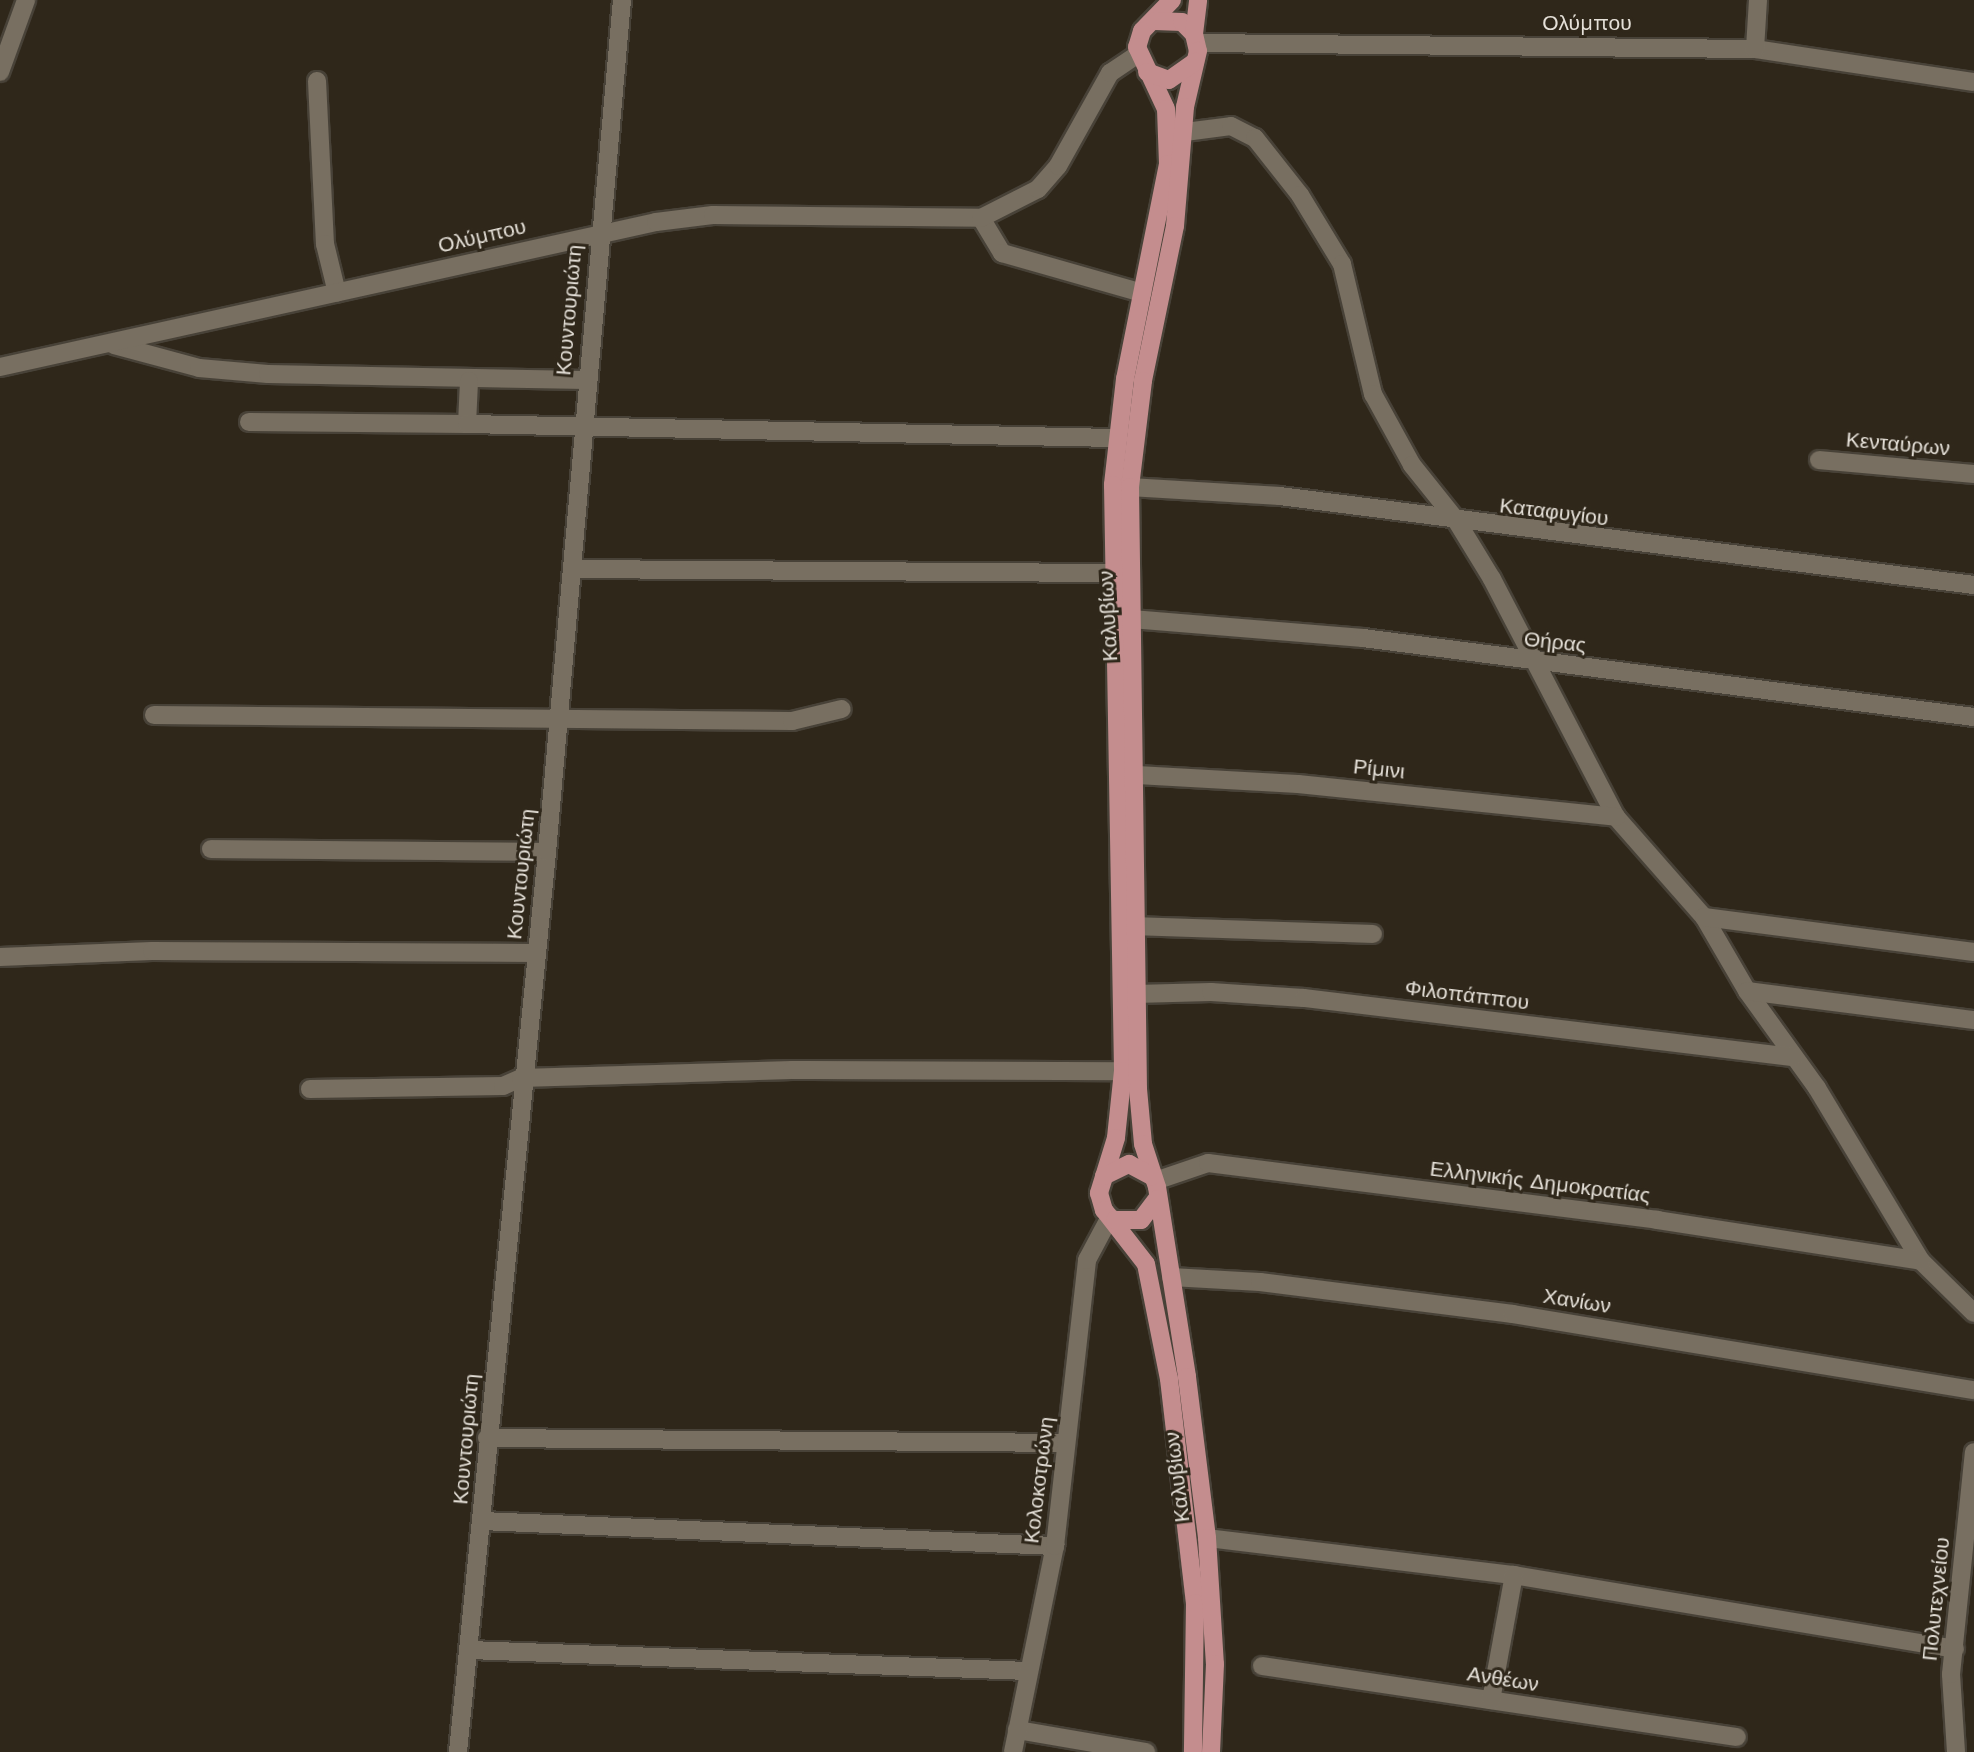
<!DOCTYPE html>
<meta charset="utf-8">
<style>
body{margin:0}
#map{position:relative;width:1974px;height:1752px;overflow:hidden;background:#2f271a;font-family:"Work Sans",sans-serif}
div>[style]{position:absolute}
.roads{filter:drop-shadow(2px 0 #484238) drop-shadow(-2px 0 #484238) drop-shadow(0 2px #484238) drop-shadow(0 -2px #484238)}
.minor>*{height:18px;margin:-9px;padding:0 9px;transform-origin:9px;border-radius:9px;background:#786f61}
.major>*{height:18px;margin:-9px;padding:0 9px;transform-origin:9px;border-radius:9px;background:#c48d8e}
span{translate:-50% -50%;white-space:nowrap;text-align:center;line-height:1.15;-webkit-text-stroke:6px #2f271a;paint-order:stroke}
.street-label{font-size:21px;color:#e5e0d8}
</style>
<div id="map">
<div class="roads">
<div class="minor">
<i style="left:1198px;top:43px;width:557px;rotate:0.62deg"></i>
<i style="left:1755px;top:49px;width:221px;rotate:8.6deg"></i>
<i style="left:1755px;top:49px;width:49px;rotate:-86.5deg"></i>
<i style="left:0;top:72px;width:77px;rotate:-70.1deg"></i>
<i style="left:317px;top:81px;width:163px;rotate:87.2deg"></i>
<i style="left:325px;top:244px;width:50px;rotate:76.2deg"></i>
<i style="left:1185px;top:132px;width:46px;rotate:-7.4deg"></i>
<i style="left:1231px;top:126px;width:27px;rotate:27deg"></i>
<i style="left:1255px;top:138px;width:73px;rotate:51.7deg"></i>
<i style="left:1300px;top:195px;width:81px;rotate:58.7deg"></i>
<i style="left:1342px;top:264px;width:134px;rotate:76.6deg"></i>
<i style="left:1373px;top:394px;width:81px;rotate:61.2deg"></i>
<i style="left:1412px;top:465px;width:70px;rotate:51.3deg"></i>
<i style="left:1456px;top:520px;width:69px;rotate:58.6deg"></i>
<i style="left:1492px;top:579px;width:268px;rotate:62.5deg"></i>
<i style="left:1616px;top:817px;width:133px;rotate:48.7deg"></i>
<i style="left:1704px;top:917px;width:86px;rotate:59.8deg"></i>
<i style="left:1747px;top:991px;width:120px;rotate:54.2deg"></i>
<i style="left:1817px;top:1088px;width:202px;rotate:59deg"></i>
<i style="left:1921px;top:1261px;width:74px;rotate:44.5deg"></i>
<i style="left:981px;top:218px;width:41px;rotate:59deg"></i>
<i style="left:1002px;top:253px;width:146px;rotate:15.9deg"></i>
<i style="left:114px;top:345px;width:88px;rotate:15.1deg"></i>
<i style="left:199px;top:368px;width:69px;rotate:5deg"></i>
<i style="left:268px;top:374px;width:318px;rotate:1.1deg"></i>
<i style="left:0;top:367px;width:672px;rotate:-12.46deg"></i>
<i style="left:656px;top:222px;width:57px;rotate:-7deg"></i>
<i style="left:713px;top:215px;width:268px;rotate:0.6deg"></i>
<i style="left:981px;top:218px;width:64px;rotate:-27deg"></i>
<i style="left:1038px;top:189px;width:30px;rotate:-49deg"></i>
<i style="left:1058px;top:166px;width:107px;rotate:-60.8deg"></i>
<i style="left:1110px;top:73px;width:32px;rotate:-34deg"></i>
<i style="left:249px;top:422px;width:218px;rotate:0.5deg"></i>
<i style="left:467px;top:424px;width:43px;rotate:-87.3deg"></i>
<i style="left:467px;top:424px;width:649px;rotate:1.24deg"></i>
<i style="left:1819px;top:460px;width:156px;rotate:5.2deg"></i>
<i style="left:1130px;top:487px;width:150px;rotate:3.4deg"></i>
<i style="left:1280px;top:496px;width:700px;rotate:7.31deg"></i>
<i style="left:572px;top:569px;width:539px;rotate:0.43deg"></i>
<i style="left:1131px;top:619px;width:233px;rotate:4.7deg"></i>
<i style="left:1363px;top:638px;width:616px;rotate:7.37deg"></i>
<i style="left:154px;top:715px;width:638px;rotate:0.54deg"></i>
<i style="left:792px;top:721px;width:51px;rotate:-13.5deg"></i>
<i style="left:1137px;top:775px;width:161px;rotate:3.2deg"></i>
<i style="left:1298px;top:784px;width:320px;rotate:5.9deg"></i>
<i style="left:211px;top:849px;width:336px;rotate:0.5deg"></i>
<i style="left:1704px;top:917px;width:272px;rotate:7.4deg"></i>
<i style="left:1133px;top:926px;width:240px;rotate:1.9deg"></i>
<i style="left:0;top:957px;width:152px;rotate:-2.3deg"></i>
<i style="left:152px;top:951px;width:384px;rotate:0.3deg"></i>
<i style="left:1747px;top:991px;width:229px;rotate:7.3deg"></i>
<i style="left:1135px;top:994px;width:76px;rotate:-1.5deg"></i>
<i style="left:1211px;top:992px;width:93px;rotate:3.7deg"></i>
<i style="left:1304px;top:998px;width:493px;rotate:6.9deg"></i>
<i style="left:310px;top:1089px;width:193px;rotate:-0.9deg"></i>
<i style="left:503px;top:1086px;width:20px;rotate:-24deg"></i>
<i style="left:521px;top:1078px;width:271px;rotate:-1.7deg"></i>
<i style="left:792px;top:1070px;width:331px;rotate:0.2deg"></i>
<i style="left:1155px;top:1181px;width:56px;rotate:-18.8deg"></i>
<i style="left:1208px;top:1163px;width:453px;rotate:7.2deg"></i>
<i style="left:1657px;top:1220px;width:267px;rotate:8.8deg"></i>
<i style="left:1171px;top:1277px;width:89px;rotate:3.2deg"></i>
<i style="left:1260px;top:1282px;width:255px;rotate:7.2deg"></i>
<i style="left:1513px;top:1314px;width:467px;rotate:9.4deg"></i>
<i style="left:487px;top:1438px;width:579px;rotate:0.49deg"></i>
<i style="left:482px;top:1521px;width:574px;rotate:2.5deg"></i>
<i style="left:1207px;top:1538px;width:309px;rotate:6.9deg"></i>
<i style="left:1514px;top:1575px;width:447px;rotate:9.5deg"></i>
<i style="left:469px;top:1650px;width:560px;rotate:2.15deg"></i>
<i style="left:1262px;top:1666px;width:480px;rotate:8.5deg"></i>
<i style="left:1491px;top:1700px;width:127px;rotate:-79.6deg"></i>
<i style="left:1017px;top:1730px;width:131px;rotate:9.7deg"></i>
<i style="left:458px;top:1752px;width:904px;rotate:-84.35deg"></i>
<i style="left:547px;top:852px;width:855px;rotate:-84.97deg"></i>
<i style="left:1013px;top:1752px;width:210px;rotate:-78.5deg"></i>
<i style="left:1055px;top:1546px;width:288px;rotate:-83.6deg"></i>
<i style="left:1087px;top:1260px;width:49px;rotate:-61.9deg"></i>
<i style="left:1956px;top:1752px;width:78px;rotate:-93.7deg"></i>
<i style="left:1951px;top:1674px;width:223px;rotate:-84.1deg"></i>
</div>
<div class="major">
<i style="left:1172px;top:0;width:43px;rotate:134.1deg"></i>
<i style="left:1142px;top:31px;width:17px;rotate:107deg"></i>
<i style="left:1137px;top:47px;width:68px;rotate:64.9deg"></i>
<i style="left:1166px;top:109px;width:55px;rotate:87.9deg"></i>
<i style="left:1168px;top:164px;width:219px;rotate:101.3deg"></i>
<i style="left:1125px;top:379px;width:107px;rotate:96.5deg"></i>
<i style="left:1113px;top:485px;width:586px;rotate:89.02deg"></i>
<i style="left:1123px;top:1071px;width:67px;rotate:96deg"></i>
<i style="left:1116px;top:1138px;width:58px;rotate:107.2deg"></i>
<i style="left:1099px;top:1193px;width:18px;rotate:74deg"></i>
<i style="left:1104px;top:1210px;width:68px;rotate:52.1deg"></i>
<i style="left:1146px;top:1264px;width:117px;rotate:78.7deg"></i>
<i style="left:1169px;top:1379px;width:226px;rotate:83.4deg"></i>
<i style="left:1195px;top:1603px;width:149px;rotate:90.8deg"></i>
<i style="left:1155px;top:21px;width:27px;rotate:2deg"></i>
<i style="left:1182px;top:22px;width:17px;rotate:45deg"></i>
<i style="left:1194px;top:34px;width:17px;rotate:77deg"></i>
<i style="left:1198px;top:51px;width:57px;rotate:103.1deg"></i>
<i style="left:1185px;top:107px;width:119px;rotate:94.8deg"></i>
<i style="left:1175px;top:226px;width:158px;rotate:101.7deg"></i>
<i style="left:1143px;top:381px;width:107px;rotate:97deg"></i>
<i style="left:1130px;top:487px;width:602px;rotate:89.24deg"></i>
<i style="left:1138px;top:1089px;width:55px;rotate:84.8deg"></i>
<i style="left:1143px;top:1144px;width:45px;rotate:72deg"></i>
<i style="left:1157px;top:1187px;width:192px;rotate:81deg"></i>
<i style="left:1187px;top:1377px;width:162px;rotate:82.9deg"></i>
<i style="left:1207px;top:1538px;width:126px;rotate:86.4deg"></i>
<i style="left:1215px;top:1664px;width:88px;rotate:92.6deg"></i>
<i style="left:1194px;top:34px;width:34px;rotate:-83deg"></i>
<i style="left:1147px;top:72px;width:23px;rotate:20deg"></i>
<i style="left:1169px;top:80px;width:32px;rotate:-35deg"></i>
<i style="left:1104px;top:1176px;width:28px;rotate:-26deg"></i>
<i style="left:1129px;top:1164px;width:26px;rotate:28deg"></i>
<i style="left:1115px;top:1220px;width:26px"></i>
<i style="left:1141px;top:1220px;width:26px;rotate:-53deg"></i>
</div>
</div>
<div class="street-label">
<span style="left:1587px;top:23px">Ολύμπου</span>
<span style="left:482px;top:236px;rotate:-13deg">Ολύμπου</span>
<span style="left:569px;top:310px;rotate:-85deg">Κουντουριώτη</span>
<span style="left:1898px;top:444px;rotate:5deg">Κενταύρων</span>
<span style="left:1554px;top:512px;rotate:7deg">Καταφυγίου</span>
<span style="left:1108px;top:616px;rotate:-93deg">Καλυβίων</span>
<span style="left:1555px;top:642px;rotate:6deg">Θήρας</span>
<span style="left:1379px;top:769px;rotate:6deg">Ρίμινι</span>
<span style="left:521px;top:874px;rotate:-84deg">Κουντουριώτη</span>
<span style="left:1467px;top:995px;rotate:7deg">Φιλοπάππου</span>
<span style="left:1540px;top:1182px;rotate:7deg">Ελληνικής Δημοκρατίας</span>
<span style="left:1577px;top:1301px;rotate:9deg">Χανίων</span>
<span style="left:466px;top:1439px;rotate:-85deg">Κουντουριώτη</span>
<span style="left:1177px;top:1477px;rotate:-97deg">Καλυβίων</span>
<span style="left:1039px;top:1480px;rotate:-83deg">Κολοκοτρώνη</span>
<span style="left:1936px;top:1599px;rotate:-84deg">Πολυτεχνείου</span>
<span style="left:1503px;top:1679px;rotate:9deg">Ανθέων</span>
</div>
</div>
